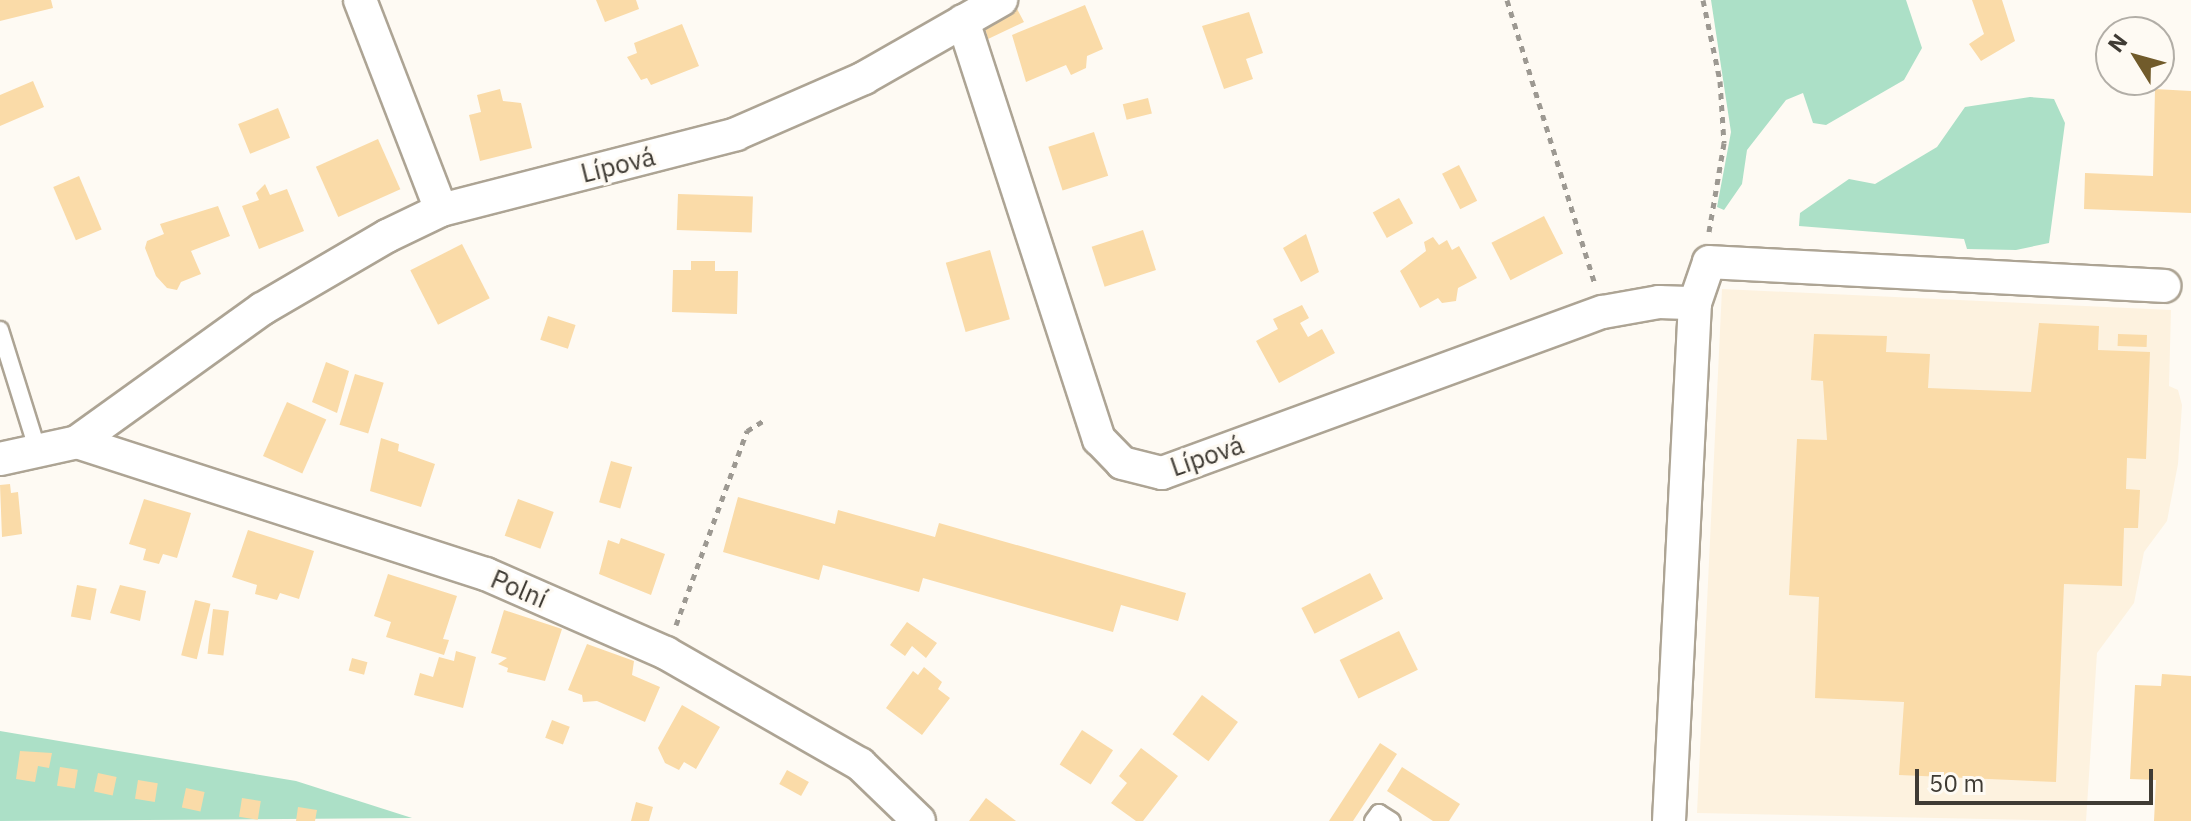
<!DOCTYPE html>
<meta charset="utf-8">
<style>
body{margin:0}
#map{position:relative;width:2191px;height:821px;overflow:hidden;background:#fefaf3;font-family:"IBM Plex Sans",sans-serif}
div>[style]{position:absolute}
.built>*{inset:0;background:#fdf2df}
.green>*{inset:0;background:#ace0c7}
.building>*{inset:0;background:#fadba8;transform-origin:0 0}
.path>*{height:5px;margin-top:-2.5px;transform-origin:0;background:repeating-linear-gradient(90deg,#9d9992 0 6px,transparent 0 12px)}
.roads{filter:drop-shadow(2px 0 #ada494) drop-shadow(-2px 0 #ada494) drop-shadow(0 2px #ada494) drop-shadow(0 -2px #ada494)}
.lane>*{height:16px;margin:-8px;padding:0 8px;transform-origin:8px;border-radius:8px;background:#fff}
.street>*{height:32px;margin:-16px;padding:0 16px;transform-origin:16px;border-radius:16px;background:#fff}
span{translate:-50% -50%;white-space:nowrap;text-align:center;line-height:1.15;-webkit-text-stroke:6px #fefaf3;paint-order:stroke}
.street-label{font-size:26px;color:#3f3b34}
.north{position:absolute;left:2095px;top:16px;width:80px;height:80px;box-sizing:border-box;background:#fefaf3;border:2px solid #b2aea7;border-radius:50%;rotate:307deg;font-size:22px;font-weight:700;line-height:32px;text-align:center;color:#3f3b34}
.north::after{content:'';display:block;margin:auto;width:28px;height:36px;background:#715b2b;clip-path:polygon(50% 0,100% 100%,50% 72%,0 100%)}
.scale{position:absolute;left:1915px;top:769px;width:238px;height:36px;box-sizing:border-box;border:4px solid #3f3b34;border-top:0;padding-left:10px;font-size:24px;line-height:28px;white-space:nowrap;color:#3f3b34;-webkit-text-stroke:6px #fefaf3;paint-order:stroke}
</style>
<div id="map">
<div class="built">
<i style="clip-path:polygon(1722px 289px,2171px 310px,2169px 386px,2178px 390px,2182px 405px,2178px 464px,2167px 521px,2144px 552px,2134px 603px,2097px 653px,2086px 821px,1697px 813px)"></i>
</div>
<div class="green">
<i style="clip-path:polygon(1711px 0,1906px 0,1922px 48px,1904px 80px,1826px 125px,1813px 123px,1803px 93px,1786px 100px,1747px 150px,1742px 184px,1724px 210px,1717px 207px,1731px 132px)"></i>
<i style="clip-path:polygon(2030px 97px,2054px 99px,2065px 123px,2049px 243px,2016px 250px,1967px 249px,1964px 239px,1799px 226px,1800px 213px,1849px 179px,1875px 184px,1937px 147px,1965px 107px)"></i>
<i style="clip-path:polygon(0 731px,296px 781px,412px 818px,0 821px)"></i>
</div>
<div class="building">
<i style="clip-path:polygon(0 0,51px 0,53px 8px,0 21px)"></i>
<i style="clip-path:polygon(596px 0,636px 0,639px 9px,605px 22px)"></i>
<i style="clip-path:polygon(1972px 0,2002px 0,2015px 41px,1981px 61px,1969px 44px,1984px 34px)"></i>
<i style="clip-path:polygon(1015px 5px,1024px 22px,988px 39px,983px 21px)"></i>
<i style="clip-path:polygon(1085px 5px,1103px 49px,1087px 56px,1086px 68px,1071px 75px,1066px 65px,1026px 82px,1012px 35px)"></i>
<i style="clip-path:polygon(1249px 12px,1263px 53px,1246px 59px,1253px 79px,1224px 89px,1202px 26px)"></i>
<i style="clip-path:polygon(682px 24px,699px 66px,651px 85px,647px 78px,641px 80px,627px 57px,637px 53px,634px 43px)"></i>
<i style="clip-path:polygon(33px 81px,44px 107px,0 126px,0 95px)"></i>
<i style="clip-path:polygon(500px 89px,503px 101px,521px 103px,532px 148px,480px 161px,469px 115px,481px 112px,477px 95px)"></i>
<i style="clip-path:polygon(2155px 89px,2191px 91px,2191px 213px,2084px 209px,2085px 173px,2153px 176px)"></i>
<i style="left:1148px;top:98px;width:16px;height:26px;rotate:76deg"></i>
<i style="left:278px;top:108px;width:32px;height:43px;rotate:68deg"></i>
<i style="left:1094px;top:132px;width:46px;height:48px;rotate:72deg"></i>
<i style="left:378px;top:139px;width:55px;height:68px;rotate:66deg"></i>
<i style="left:1459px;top:165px;width:40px;height:19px;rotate:63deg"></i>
<i style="left:79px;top:176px;width:58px;height:28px;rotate:67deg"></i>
<i style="clip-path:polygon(265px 184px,270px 195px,287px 189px,304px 231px,259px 249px,242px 206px,259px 200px,256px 193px)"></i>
<i style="left:678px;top:194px;width:75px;height:36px;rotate:2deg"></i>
<i style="left:1399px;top:198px;width:29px;height:30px;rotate:61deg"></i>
<i style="clip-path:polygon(218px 206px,230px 236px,191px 251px,201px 274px,181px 282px,177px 290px,167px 288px,156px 276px,145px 248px,147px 241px,164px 234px,160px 224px)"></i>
<i style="left:1544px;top:216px;width:42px;height:59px;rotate:63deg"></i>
<i style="left:1143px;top:230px;width:42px;height:54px;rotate:72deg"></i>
<i style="clip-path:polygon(1306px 234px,1319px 272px,1301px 282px,1283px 248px)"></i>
<i style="clip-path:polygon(1433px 237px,1439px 245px,1447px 240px,1452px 250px,1459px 246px,1477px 278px,1458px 288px,1456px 301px,1442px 303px,1438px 298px,1420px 308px,1400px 271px,1426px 251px,1424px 242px)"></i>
<i style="left:462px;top:244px;width:61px;height:58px;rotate:63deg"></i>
<i style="left:990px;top:250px;width:72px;height:46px;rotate:74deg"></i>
<i style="clip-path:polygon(691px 261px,715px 261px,715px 271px,738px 271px,737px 314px,672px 312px,673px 270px,691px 270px)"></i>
<i style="clip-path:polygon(1302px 305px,1309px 318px,1300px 323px,1308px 337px,1322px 329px,1335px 353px,1279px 383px,1256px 341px,1278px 329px,1273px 319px)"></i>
<i style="left:548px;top:316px;width:29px;height:25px;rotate:18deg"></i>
<i style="clip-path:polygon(2039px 323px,2099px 326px,2098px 350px,2150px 352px,2146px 459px,2127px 458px,2126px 489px,2140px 490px,2138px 528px,2124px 528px,2122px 586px,2064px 584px,2056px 782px,1899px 775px,1904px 702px,1815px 698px,1819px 597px,1789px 595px,1797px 439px,1827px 440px,1823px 381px,1811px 380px,1814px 334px,1887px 336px,1886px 352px,1930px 354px,1928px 388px,2031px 392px)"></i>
<i style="left:2118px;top:334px;width:29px;height:12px;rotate:2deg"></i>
<i style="clip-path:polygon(326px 362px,349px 371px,337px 413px,312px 402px)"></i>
<i style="left:355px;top:374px;width:30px;height:53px;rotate:17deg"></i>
<i style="left:287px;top:402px;width:43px;height:59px;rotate:24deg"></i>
<i style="clip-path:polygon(381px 438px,399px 444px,398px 451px,435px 464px,421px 507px,370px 491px)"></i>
<i style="left:611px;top:461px;width:22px;height:43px;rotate:16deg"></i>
<i style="clip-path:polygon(10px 484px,11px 493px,18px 492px,22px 534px,2px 537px,0 485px)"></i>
<i style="clip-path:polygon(738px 497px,835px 524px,838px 510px,935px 537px,939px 523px,1186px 593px,1178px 621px,1121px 605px,1113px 632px,923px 578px,919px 592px,823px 565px,819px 580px,723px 552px)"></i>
<i style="clip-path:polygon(144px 499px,191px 513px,177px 558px,163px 554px,159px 564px,143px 560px,146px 549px,129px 544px)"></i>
<i style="left:518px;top:499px;width:38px;height:39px;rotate:20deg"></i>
<i style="clip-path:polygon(248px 530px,314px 551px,299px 599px,280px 593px,277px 600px,255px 594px,257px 585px,232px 577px)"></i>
<i style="clip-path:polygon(621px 538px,665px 554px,651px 595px,599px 574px,608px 540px,619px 544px)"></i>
<i style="left:1370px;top:573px;width:29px;height:77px;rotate:63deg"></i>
<i style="clip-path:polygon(388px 574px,457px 596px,443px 639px,449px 640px,444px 655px,386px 637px,391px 622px,374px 616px)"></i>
<i style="left:77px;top:585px;width:20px;height:32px;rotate:11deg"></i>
<i style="clip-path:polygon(120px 585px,146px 591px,140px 621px,110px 613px)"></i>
<i style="left:195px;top:600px;width:16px;height:57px;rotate:14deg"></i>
<i style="left:213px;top:609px;width:16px;height:45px;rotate:7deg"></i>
<i style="clip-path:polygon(504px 610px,562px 629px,545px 681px,507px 672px,508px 668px,498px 664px,507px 658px,491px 653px)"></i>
<i style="clip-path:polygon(907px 622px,937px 643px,926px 658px,912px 646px,905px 656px,890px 645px)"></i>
<i style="left:1399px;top:631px;width:43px;height:66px;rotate:64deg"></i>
<i style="clip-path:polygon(587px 644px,634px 661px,632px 675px,660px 687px,645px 722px,597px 701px,583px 702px,582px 695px,568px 690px)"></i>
<i style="clip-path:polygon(456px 651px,476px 657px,463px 708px,414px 695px,420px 673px,433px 677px,439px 657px,454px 661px)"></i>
<i style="left:352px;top:658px;width:16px;height:13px;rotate:15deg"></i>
<i style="clip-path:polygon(924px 667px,942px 682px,938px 689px,950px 698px,922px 735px,886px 708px,913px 671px,918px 675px)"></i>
<i style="clip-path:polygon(2162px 674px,2191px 676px,2191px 821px,2154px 821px,2156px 780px,2130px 779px,2135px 685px,2161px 686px)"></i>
<i style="left:1202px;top:695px;width:45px;height:49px;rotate:37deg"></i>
<i style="clip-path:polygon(682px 705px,720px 727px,696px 769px,684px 762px,679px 770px,665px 763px,658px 748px)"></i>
<i style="left:552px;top:720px;width:19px;height:19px;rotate:21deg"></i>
<i style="left:1082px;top:730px;width:37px;height:41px;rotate:33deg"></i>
<i style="clip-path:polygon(1380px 743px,1397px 754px,1353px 821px,1329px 821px)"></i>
<i style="clip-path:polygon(1141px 748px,1178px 776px,1143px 821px,1136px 821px,1111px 803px,1127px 783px,1119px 776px)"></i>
<i style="clip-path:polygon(20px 751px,52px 753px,49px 768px,38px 766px,35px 782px,16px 779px)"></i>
<i style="left:60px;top:767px;width:18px;height:19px;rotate:9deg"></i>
<i style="clip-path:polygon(1402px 767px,1460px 804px,1449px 821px,1433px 821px,1387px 791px)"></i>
<i style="left:787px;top:770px;width:25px;height:16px;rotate:29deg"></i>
<i style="left:98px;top:773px;width:19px;height:19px;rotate:12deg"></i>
<i style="left:138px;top:780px;width:20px;height:19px;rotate:9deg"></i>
<i style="left:186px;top:788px;width:19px;height:20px;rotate:12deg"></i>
<i style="left:242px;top:798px;width:19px;height:19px;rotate:9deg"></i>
<i style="clip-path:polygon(986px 798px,1016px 821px,969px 821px)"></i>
<i style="clip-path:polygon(636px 802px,653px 807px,649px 821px,631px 821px)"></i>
<i style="clip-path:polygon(298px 807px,317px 810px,315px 821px,296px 821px)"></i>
</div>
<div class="path">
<i style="left:1507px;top:0;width:297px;rotate:72.8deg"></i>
<i style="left:1703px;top:0;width:83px;rotate:78.1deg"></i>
<i style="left:1720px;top:81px;width:62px;rotate:86.3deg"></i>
<i style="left:1724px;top:143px;width:90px;rotate:99.6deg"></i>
<i style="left:676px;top:625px;width:207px;rotate:-69.9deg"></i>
<i style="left:747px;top:431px;width:19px;rotate:-32deg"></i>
</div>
<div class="roads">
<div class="lane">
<i style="left:0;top:330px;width:127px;rotate:72.6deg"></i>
<i style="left:1373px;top:821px;width:10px;rotate:-53deg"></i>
<i style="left:1379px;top:813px;width:15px;rotate:32deg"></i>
</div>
<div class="street">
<i style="left:360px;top:0;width:225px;rotate:68.9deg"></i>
<i style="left:963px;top:21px;width:440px;rotate:72deg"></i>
<i style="left:1099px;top:439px;width:33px;rotate:46deg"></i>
<i style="left:1122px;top:463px;width:41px;rotate:14deg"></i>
<i style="left:1162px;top:473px;width:469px;rotate:-20.1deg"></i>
<i style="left:1603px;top:312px;width:57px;rotate:-10.1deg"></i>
<i style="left:1659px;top:302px;width:36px;rotate:2deg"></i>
<i style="left:77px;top:442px;width:430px;rotate:17.9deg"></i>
<i style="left:486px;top:574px;width:197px;rotate:23.7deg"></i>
<i style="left:666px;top:653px;width:224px;rotate:29.8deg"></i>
<i style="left:860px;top:764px;width:82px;rotate:44deg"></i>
<i style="left:0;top:459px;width:79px;rotate:-12.4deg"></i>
<i style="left:77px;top:442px;width:228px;rotate:-35.7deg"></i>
<i style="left:262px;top:309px;width:145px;rotate:-30.3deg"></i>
<i style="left:387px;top:236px;width:60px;rotate:-25.7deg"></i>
<i style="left:441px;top:210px;width:305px;rotate:-14.4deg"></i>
<i style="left:736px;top:134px;width:140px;rotate:-23.6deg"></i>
<i style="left:864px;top:78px;width:158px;rotate:-29.7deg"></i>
<i style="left:1669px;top:821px;width:519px;rotate:-87.13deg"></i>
<i style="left:1695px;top:303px;width:43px;rotate:-71.1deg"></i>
<i style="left:1709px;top:262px;width:456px;rotate:3deg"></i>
</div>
</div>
<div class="street-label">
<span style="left:618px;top:165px;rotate:-14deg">Lípová</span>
<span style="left:1207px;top:456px;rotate:-19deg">Lípová</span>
<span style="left:519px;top:589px;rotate:23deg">Polní</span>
</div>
<div class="north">N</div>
<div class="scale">50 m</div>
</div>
